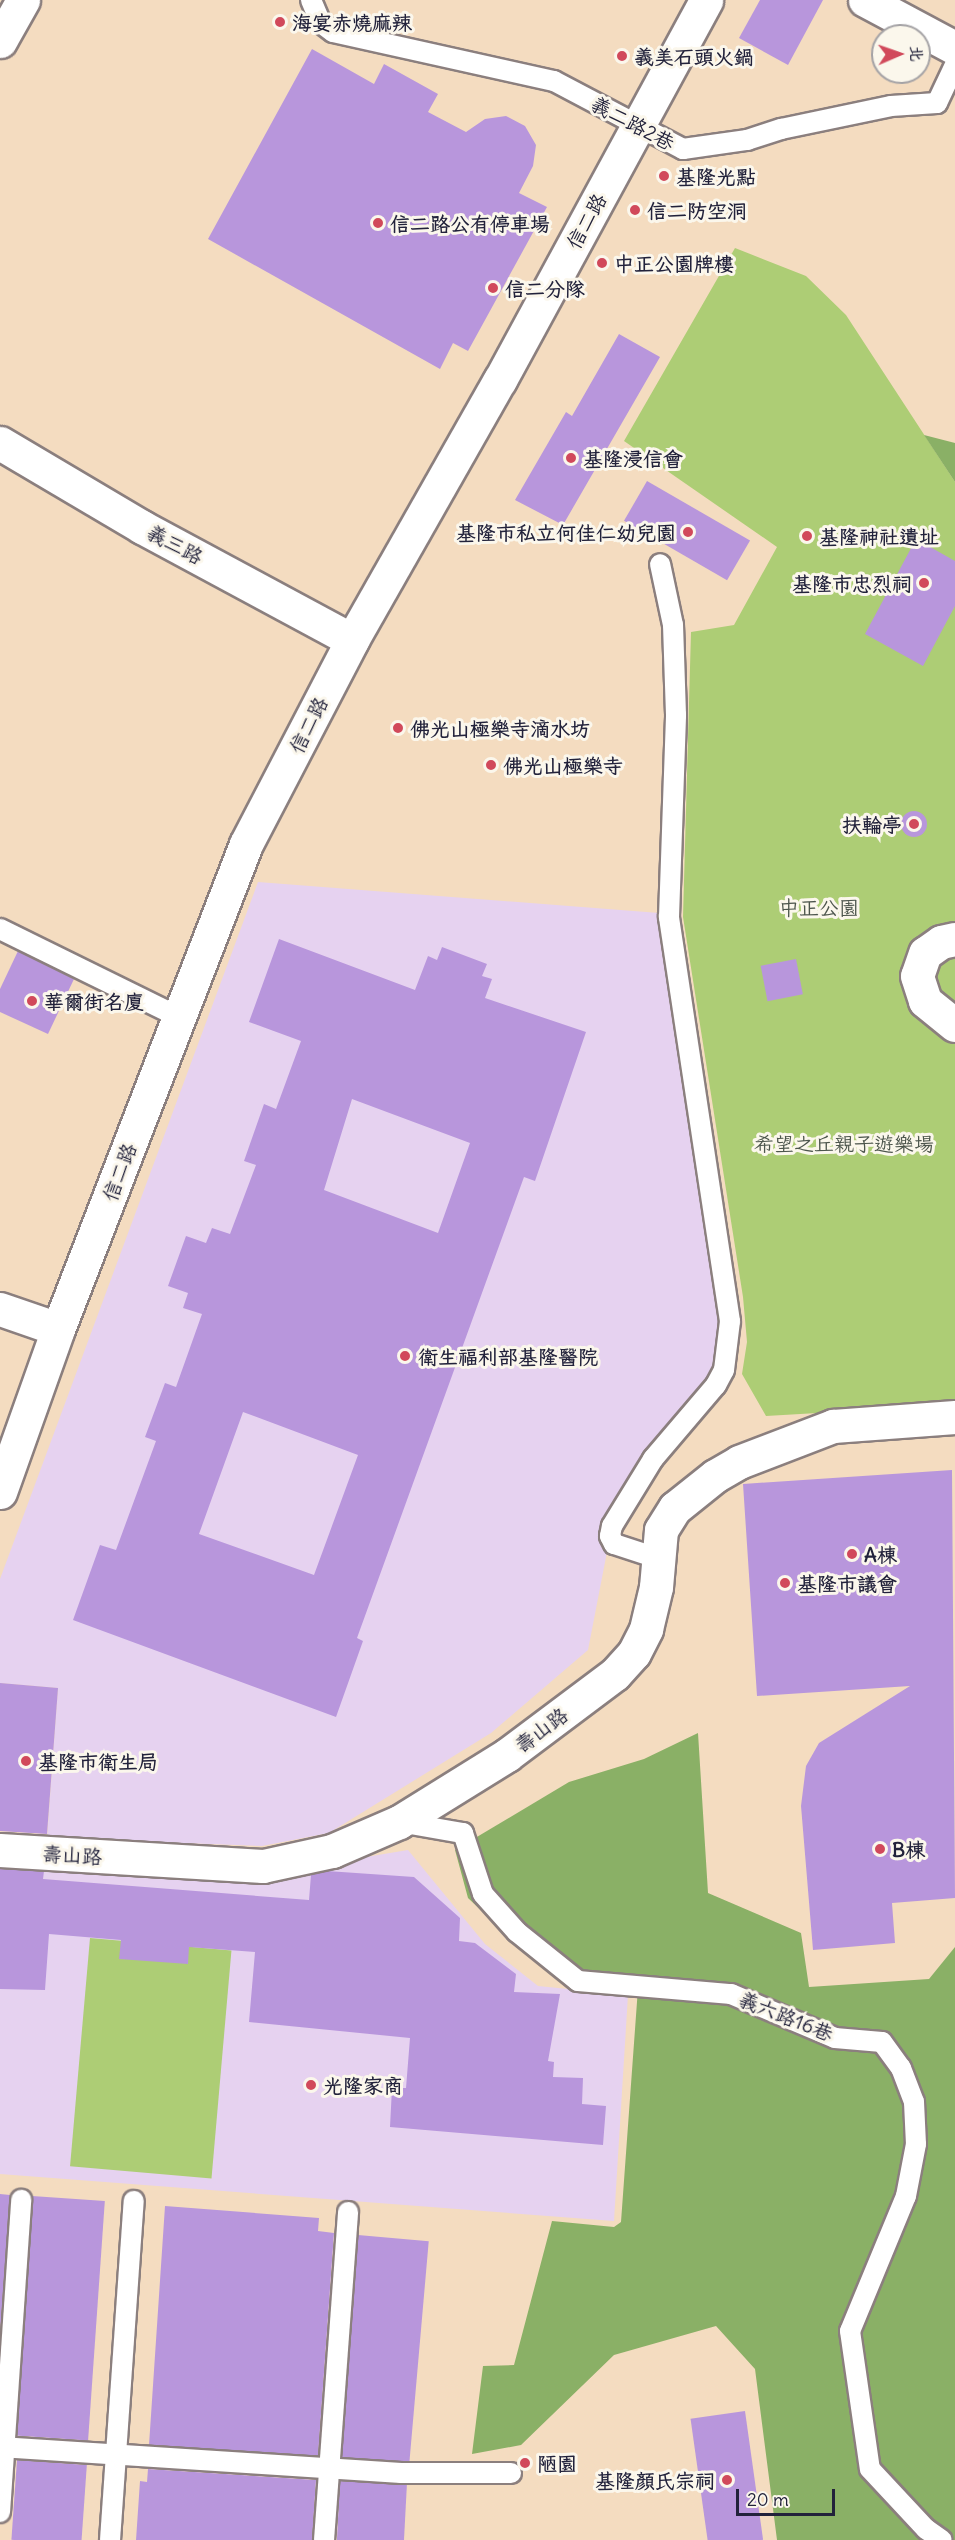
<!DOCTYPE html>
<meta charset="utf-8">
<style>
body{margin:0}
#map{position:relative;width:955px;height:2540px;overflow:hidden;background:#f4dcc0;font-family:Delius,"LXGW WenKai TC",sans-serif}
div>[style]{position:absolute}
.built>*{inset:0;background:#e6d2f0}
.green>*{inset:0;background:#adcd75;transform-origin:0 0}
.forest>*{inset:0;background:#8ab066}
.building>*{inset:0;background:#b896dc;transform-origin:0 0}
.round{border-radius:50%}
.roads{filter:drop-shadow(2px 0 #8b7f7e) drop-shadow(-2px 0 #8b7f7e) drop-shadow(0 2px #8b7f7e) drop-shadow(0 -2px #8b7f7e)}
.service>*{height:20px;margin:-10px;padding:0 10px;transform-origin:10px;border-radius:10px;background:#fff}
.minor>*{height:33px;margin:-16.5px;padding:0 16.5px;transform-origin:16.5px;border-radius:16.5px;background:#fff}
.tertiary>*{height:33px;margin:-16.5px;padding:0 16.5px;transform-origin:16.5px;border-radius:16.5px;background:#fff}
.secondary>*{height:33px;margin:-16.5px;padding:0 16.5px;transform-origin:16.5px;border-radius:16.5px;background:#fff}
.dots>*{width:16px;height:16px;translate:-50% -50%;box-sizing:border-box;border:3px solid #fbf7ec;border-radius:50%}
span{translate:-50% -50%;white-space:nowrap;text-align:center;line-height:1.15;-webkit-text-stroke:6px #fbf7ec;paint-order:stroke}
.poi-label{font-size:20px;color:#22223b;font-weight:700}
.left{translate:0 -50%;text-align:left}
.right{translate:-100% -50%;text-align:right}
.street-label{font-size:20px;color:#22223b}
.park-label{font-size:20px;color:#4c554c}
.north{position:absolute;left:871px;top:24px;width:60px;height:60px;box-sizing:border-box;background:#fbf7ec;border:2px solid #a4a2a5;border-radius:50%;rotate:88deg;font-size:16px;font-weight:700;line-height:24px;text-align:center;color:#22223b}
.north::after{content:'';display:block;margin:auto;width:21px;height:27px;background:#d1495b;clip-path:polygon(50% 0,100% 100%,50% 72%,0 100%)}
.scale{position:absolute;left:736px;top:2489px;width:99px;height:27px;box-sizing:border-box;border:3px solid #22223b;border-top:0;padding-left:8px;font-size:18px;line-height:21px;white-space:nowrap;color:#22223b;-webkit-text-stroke:4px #fbf7ec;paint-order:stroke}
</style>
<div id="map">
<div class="built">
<i style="clip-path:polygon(258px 882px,659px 913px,727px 1293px,724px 1370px,612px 1526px,588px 1650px,491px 1733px,329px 1833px,262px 1846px,47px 1838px,58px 1688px,0 1683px,0 1579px)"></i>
<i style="clip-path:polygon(408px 1850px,485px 1944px,538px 1986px,628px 1995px,614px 2221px,0 2174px,0 1866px,330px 1863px)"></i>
</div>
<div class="green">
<i style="clip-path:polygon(735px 248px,806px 276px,846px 315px,955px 482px,955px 1405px,766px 1416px,742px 1374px,747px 1342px,743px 1297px,683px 917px,691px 632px,734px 625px,777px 547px,624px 441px)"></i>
<i style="left:90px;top:1938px;width:142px;height:229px;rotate:5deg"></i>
</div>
<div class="forest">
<i style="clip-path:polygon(924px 435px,955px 443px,955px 482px)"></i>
<i style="clip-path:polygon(698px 1733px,708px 1893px,801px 1933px,809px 1987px,929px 1979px,955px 1947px,955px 2540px,777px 2540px,755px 2369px,716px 2326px,614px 2355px,521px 2445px,472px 2454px,483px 2366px,514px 2365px,552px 2221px,614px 2227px,621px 2222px,638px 1988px,550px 1967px,506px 1934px,468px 1898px,455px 1850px,569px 1782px,644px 1759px)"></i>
</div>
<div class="building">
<i style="clip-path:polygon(760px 0,823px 0,788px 65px,739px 38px)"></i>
<i style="clip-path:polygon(312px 49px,374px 84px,384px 64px,438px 94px,428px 112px,466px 132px,485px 119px,506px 116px,525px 126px,536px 145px,533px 166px,519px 193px,547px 207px,468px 351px,453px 343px,440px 369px,208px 239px)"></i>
<i style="clip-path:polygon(619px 334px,660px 357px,563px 525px,515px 500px,566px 412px,572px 416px)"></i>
<i style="left:647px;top:481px;width:119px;height:46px;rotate:30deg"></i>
<i style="clip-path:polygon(916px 539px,955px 561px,955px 606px,923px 666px,865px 634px)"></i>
<i class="round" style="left:901px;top:811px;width:26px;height:26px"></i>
<i style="clip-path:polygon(evenodd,279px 939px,415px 990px,428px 956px,437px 960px,442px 947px,487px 964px,482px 976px,492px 979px,485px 998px,586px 1032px,535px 1181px,524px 1177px,357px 1638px,363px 1641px,336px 1717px,73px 1620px,100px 1545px,116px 1550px,156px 1441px,145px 1437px,165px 1383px,176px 1387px,202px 1314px,183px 1308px,188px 1293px,168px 1286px,186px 1236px,206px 1243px,212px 1228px,230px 1234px,256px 1165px,244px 1161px,264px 1104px,276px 1109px,301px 1041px,249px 1022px,279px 939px,352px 1099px,470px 1143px,438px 1233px,324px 1190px,352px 1099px,279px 939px,243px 1412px,358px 1455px,314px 1575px,199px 1534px,243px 1412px)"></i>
<i style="clip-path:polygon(18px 951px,74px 979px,48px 1034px,0 1012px,0 989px)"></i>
<i style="left:796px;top:959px;width:36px;height:36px;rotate:79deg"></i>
<i style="clip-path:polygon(952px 1470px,955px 1898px,892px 1903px,895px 1943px,813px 1950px,801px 1806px,806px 1766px,819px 1743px,910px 1686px,757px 1696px,743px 1484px)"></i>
<i style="clip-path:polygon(0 1683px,58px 1688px,47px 1834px,0 1831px)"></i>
<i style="clip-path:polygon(0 1869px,44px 1871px,43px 1879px,309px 1900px,311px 1875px,327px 1871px,414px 1877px,460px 1918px,459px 1941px,475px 1943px,516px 1974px,514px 1992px,560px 1994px,548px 2061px,554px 2062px,553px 2077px,583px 2078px,582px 2104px,606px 2106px,603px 2145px,390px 2127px,392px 2088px,406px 2088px,410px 2038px,249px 2022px,255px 1952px,189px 1947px,188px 1964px,119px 1959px,121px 1940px,49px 1934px,45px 1990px,0 1989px)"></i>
<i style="clip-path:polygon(0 2194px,10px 2195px,0 2333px)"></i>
<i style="left:32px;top:2196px;width:73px;height:240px;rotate:4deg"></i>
<i style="clip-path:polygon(165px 2206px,319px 2218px,318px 2231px,334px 2233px,318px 2456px,149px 2445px)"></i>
<i style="left:358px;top:2235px;width:71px;height:223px;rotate:5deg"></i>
<i style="left:745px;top:2411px;width:130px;height:55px;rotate:82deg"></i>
<i style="left:17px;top:2460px;width:70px;height:80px;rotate:4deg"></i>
<i style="clip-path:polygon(148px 2469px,316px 2480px,312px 2540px,136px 2540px,140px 2481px,147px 2482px)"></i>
<i style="left:340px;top:2481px;width:67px;height:59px;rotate:3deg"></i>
</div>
<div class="roads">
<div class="service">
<i style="left:311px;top:0;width:25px;rotate:67deg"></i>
<i style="left:321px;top:23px;width:15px;rotate:37deg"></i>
<i style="left:333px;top:32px;width:226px;rotate:12.5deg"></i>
<i style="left:554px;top:81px;width:146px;rotate:27.8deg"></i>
<i style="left:683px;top:149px;width:65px;rotate:-8deg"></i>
<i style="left:747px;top:140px;width:36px;rotate:-18deg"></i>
<i style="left:781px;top:129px;width:112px;rotate:-11.8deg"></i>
<i style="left:891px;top:106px;width:46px;rotate:-3.7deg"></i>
<i style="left:937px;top:103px;width:42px;rotate:-64.7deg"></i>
<i style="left:0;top:929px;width:199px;rotate:26.2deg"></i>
<i style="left:657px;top:1558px;width:45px;rotate:-162deg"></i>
<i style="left:614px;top:1544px;width:9px;rotate:-117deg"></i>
<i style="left:610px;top:1536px;width:10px;rotate:-79deg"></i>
<i style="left:612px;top:1526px;width:79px;rotate:-58.5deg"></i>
<i style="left:653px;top:1459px;width:97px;rotate:-49.6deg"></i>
<i style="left:716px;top:1385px;width:17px;rotate:-62deg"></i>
<i style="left:724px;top:1370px;width:49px;rotate:-83deg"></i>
<i style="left:730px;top:1321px;width:409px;rotate:-98.6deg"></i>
<i style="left:669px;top:917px;width:202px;rotate:-88deg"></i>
<i style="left:676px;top:715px;width:90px;rotate:-91.9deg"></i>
<i style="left:673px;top:625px;width:62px;rotate:-102deg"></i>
<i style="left:399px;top:1822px;width:65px;rotate:9.8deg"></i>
<i style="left:463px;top:1833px;width:64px;rotate:71.8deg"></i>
<i style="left:483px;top:1894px;width:51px;rotate:48.2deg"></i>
<i style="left:517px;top:1932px;width:78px;rotate:38.8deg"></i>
<i style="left:578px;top:1981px;width:154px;rotate:4.9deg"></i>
<i style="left:731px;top:1994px;width:113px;rotate:22.9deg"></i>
<i style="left:835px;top:2038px;width:47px;rotate:4.9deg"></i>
<i style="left:882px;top:2042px;width:32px;rotate:54deg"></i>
<i style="left:901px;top:2068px;width:36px;rotate:69deg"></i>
<i style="left:914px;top:2102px;width:42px;rotate:87.3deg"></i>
<i style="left:916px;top:2144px;width:53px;rotate:100.9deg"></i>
<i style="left:906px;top:2196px;width:146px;rotate:112.5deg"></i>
<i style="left:850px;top:2331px;width:139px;rotate:81.8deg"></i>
<i style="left:870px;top:2469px;width:82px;rotate:47deg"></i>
<i style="left:926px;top:2529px;width:19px;rotate:35deg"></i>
<i style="left:0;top:2447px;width:402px;rotate:3.7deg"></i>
<i style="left:401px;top:2473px;width:110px"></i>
<i style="left:0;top:2512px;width:313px;rotate:-86.1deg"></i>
<i style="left:110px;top:2540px;width:340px;rotate:-86deg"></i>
<i style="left:324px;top:2540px;width:329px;rotate:-85.8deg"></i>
</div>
<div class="minor">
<i style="left:865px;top:0;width:102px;rotate:28.1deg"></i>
<i style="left:0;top:443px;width:165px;rotate:30.6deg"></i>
<i style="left:142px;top:527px;width:238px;rotate:28.3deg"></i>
<i style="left:955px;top:939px;width:14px;rotate:168deg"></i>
<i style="left:941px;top:942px;width:19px;rotate:145deg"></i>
<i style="left:925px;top:953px;width:24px;rotate:109deg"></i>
<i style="left:917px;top:976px;width:26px;rotate:72deg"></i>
<i style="left:925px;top:1001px;width:38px;rotate:39deg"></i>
<i style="left:0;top:1309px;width:61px;rotate:19deg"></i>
<i style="left:0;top:1850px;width:263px;rotate:3.5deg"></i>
<i style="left:263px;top:1866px;width:71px;rotate:-12.3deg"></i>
<i style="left:332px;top:1851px;width:73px;rotate:-23.4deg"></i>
<i style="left:399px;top:1822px;width:127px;rotate:-31.8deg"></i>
<i style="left:507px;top:1755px;width:135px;rotate:-36.9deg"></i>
<i style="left:615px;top:1674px;width:28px;rotate:-48deg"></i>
<i style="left:634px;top:1653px;width:27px;rotate:-63deg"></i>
<i style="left:646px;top:1629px;width:43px;rotate:-76.6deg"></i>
<i style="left:656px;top:1587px;width:57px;rotate:-85deg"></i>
<i style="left:661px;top:1530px;width:26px;rotate:-58deg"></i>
<i style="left:675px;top:1508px;width:51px;rotate:-38.7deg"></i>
<i style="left:715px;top:1476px;width:28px;rotate:-30deg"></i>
<i style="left:739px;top:1462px;width:101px;rotate:-21deg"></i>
<i style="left:833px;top:1426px;width:122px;rotate:-4.2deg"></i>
</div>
<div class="tertiary">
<i style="left:0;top:41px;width:47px;rotate:-60.7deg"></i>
</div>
<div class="secondary">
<i style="left:0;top:1492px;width:173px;rotate:-70.4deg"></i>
<i style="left:58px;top:1329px;width:520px;rotate:-68.81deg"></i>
<i style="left:246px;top:844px;width:230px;rotate:-62.5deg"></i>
<i style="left:352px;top:640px;width:299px;rotate:-60.4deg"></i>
<i style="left:500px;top:380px;width:432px;rotate:-61.5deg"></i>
</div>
</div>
<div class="dots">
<i style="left:280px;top:22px;background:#d1495b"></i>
<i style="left:622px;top:56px;background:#d1495b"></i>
<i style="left:664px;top:176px;background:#d1495b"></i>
<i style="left:635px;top:210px;background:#d1495b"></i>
<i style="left:378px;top:223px;background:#d1495b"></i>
<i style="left:602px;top:263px;background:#d1495b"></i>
<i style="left:493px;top:288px;background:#d1495b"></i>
<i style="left:571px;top:458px;background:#d1495b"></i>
<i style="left:688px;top:532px;background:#d1495b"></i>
<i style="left:807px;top:536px;background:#d1495b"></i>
<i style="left:924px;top:583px;background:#d1495b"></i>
<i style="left:398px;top:728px;background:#d1495b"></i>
<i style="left:491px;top:765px;background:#d1495b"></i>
<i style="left:914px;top:824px;background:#d1495b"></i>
<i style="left:32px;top:1001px;background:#d1495b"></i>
<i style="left:405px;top:1356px;background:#d1495b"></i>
<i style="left:852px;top:1554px;background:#d1495b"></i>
<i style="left:785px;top:1583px;background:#d1495b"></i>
<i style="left:26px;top:1761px;background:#d1495b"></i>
<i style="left:880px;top:1849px;background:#d1495b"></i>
<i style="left:311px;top:2085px;background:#d1495b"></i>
<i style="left:525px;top:2463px;background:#d1495b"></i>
<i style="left:727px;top:2480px;background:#d1495b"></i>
</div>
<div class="poi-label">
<span class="left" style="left:292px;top:22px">海宴赤燒麻辣</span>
<span class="left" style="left:634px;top:56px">義美石頭火鍋</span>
<span class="left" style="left:676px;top:176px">基隆光點</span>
<span class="left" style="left:647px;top:210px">信二防空洞</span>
<span class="left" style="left:390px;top:223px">信二路公有停車場</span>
<span class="left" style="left:614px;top:263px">中正公園牌樓</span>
<span class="left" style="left:505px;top:288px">信二分隊</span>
<span class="left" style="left:583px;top:458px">基隆浸信會</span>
<span class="right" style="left:676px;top:532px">基隆市私立何佳仁幼兒園</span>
<span class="left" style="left:819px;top:536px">基隆神社遺址</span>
<span class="right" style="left:912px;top:583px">基隆市忠烈祠</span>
<span class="left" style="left:410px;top:728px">佛光山極樂寺滴水坊</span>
<span class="left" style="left:503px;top:765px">佛光山極樂寺</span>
<span class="right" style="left:902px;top:824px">扶輪亭</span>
<span class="left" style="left:44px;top:1001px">華爾街名廈</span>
<span class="left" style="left:418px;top:1356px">衛生福利部基隆醫院</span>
<span class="left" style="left:864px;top:1554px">A棟</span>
<span class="left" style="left:797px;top:1583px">基隆市議會</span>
<span class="left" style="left:38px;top:1761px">基隆市衛生局</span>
<span class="left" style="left:892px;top:1849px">B棟</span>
<span class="left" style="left:323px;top:2085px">光隆家商</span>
<span class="left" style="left:537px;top:2463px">陋園</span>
<span class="right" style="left:715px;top:2480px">基隆顏氏宗祠</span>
</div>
<div class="street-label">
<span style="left:633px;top:123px;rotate:28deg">義二路2巷</span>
<span style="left:586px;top:221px;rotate:-61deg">信二路</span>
<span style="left:175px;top:544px;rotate:28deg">義三路</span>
<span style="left:308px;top:725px;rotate:-63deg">信二路</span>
<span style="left:119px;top:1172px;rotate:-69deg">信二路</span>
<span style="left:541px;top:1730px;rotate:-37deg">壽山路</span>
<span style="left:72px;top:1855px;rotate:3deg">壽山路</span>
<span style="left:786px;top:2016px;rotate:22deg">義六路16巷</span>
</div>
<div class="park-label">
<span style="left:819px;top:907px">中正公園</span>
<span style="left:844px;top:1143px">希望之丘親子遊樂場</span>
</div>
<div class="north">北</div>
<div class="scale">20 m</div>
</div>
